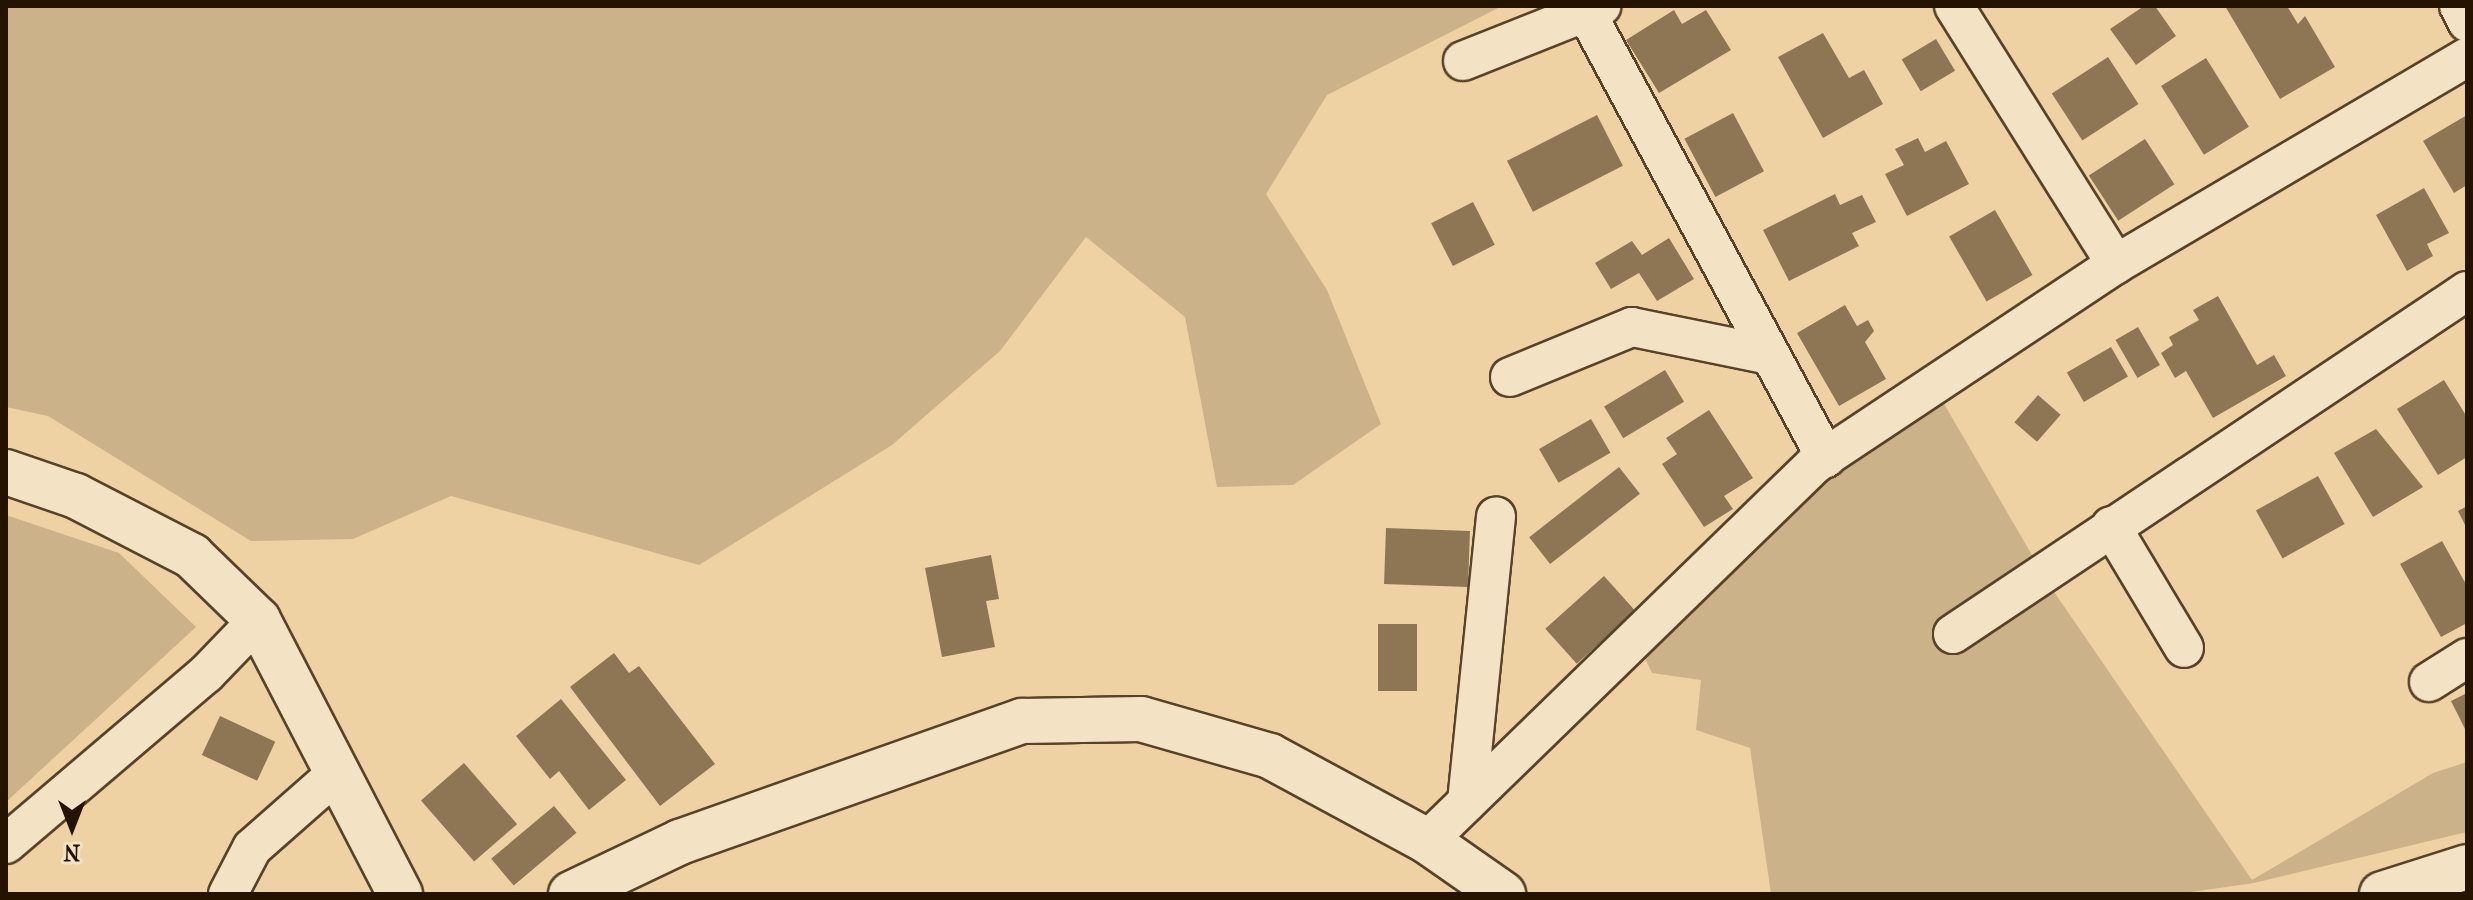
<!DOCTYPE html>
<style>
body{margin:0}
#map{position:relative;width:2473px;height:900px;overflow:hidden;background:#eed2a4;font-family:"IM FELL French Canon",serif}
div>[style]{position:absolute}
.green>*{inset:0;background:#ccb288}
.building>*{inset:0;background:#8e7655;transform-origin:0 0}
.roads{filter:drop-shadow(2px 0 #574329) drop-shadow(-2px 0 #574329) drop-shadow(0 2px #574329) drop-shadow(0 -2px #574329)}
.street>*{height:38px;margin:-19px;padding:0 19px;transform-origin:19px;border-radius:19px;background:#f4e2c4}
.secondary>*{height:44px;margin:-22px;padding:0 22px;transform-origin:22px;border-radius:22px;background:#f4e2c4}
span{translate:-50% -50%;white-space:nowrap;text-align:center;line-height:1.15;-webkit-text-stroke:6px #f4e2c4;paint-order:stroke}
.frame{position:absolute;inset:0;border:8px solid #251300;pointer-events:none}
.north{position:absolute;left:32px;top:788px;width:80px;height:80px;-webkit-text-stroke:6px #f4e2c4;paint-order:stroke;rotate:180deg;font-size:22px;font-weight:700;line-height:32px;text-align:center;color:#251300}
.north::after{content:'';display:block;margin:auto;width:28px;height:36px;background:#251300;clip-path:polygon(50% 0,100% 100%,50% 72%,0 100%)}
</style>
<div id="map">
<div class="green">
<i style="clip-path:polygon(6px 6px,1502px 6px,1327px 95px,1266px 194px,1327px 290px,1381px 424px,1293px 485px,1217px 487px,1185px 317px,1086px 237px,1000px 351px,892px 445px,699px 565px,451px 496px,353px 539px,251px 541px,48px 416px,6px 407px)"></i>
<i style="clip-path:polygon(1943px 402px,2050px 586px,2252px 880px,2433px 773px,2467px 762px,2467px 832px,2254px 883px,2177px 894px,1771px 894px,1750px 748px,1696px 730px,1701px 680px,1652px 673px,1644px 656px,1800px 480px)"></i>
<i style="clip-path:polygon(6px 515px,119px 553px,196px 627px,6px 802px)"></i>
</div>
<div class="building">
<i style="clip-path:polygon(2144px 6px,2155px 6px,2176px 36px,2136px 65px,2110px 29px)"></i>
<i style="clip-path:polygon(2225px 6px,2287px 6px,2298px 24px,2305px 16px,2335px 67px,2280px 99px)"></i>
<i style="clip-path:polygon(1674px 10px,1682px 24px,1706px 10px,1731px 50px,1659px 93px,1626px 40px)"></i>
<i style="clip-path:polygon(1823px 33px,1849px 78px,1864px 70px,1883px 104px,1823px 138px,1778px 57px)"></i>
<i style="left:1936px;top:39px;width:37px;height:40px;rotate:59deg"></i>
<i style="left:2108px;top:57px;width:56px;height:67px;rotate:57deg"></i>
<i style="left:2206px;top:58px;width:81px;height:53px;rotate:58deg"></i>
<i style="left:1733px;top:113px;width:66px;height:55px;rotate:62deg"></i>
<i style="left:1597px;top:115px;width:57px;height:101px;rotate:63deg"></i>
<i style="clip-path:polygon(2467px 115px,2467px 185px,2454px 193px,2423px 141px)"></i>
<i style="clip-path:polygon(1918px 138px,1925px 152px,1946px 141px,1969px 184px,1907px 216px,1885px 174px,1904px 165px,1895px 149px)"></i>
<i style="left:2145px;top:139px;width:54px;height:67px;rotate:57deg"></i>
<i style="clip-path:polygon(2424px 188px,2449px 233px,2427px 244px,2433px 256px,2407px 271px,2376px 215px)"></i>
<i style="clip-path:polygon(1835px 194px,1840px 205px,1862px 195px,1876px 222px,1852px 233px,1859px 246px,1789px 281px,1763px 230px)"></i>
<i style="left:1473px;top:202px;width:48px;height:47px;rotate:63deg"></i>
<i style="left:1995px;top:210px;width:75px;height:53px;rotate:60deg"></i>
<i style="clip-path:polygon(1669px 238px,1694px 279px,1657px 301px,1639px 273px,1611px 289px,1595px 263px,1632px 241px,1642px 255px)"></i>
<i style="clip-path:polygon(2218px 296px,2257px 365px,2274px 355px,2286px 376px,2213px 418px,2186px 371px,2175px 378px,2161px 353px,2173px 345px,2169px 337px,2199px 320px,2193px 310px)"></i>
<i style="clip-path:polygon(1845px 305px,1857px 326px,1868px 320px,1874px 331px,1865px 342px,1886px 379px,1839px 406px,1797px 333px)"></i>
<i style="left:2138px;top:327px;width:44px;height:26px;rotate:60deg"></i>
<i style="left:2111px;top:347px;width:34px;height:51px;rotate:60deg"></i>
<i style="left:1665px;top:370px;width:37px;height:71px;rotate:59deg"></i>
<i style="clip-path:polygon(2444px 380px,2467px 417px,2467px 457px,2438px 475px,2397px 409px)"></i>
<i style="left:2038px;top:395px;width:30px;height:36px;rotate:41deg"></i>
<i style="clip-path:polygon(1709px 410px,1753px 478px,1724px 496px,1733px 509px,1704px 527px,1662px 464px,1677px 454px,1666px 438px)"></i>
<i style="left:1591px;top:419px;width:39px;height:60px;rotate:60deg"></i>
<i style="clip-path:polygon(2376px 429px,2423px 487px,2373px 517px,2334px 453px)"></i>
<i style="left:1619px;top:467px;width:34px;height:114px;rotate:52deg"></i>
<i style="left:2318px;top:476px;width:55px;height:71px;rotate:61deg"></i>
<i style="clip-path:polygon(2467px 506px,2467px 529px,2458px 511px)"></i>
<i style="left:1386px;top:528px;width:84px;height:56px;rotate:2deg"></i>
<i style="clip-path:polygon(2442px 541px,2467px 586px,2467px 623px,2441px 637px,2400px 564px)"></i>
<i style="clip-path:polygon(991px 555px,999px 599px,986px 601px,995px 647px,942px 657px,925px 568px)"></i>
<i style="left:1604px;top:576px;width:47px;height:79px;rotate:48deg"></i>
<i style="left:1378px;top:624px;width:39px;height:67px"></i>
<i style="clip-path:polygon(614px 653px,629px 673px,639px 666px,715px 764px,660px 806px,570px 687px)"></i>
<i style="clip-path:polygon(2467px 693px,2467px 733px,2451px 701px)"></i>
<i style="clip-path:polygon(561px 699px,626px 780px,589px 810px,559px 771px,550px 779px,516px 736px)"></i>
<i style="left:220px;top:716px;width:61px;height:43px;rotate:25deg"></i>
<i style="left:464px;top:763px;width:81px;height:57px;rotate:49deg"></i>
<i style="left:554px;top:806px;width:35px;height:82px;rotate:50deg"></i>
</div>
<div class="roads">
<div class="street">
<i style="left:1954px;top:6px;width:305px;rotate:57.9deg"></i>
<i style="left:2459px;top:6px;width:18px;rotate:63deg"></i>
<i style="left:1588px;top:16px;width:502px;rotate:61.7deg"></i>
<i style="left:1463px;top:61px;width:149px;rotate:-21.7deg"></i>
<i style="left:1510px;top:377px;width:132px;rotate:-22.3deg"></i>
<i style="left:1632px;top:327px;width:141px;rotate:11.5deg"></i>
<i style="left:2111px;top:526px;width:142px;rotate:59.1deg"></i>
<i style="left:1953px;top:634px;width:618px;rotate:-33.72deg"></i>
<i style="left:2429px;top:682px;width:45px;rotate:-32.3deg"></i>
<i style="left:1467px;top:802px;width:287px;rotate:-84.2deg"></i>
<i style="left:1427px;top:841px;width:541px;rotate:-44.18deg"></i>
<i style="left:1815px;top:464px;width:361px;rotate:-33.6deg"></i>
<i style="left:2116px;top:264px;width:407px;rotate:-30.5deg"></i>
<i style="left:6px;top:844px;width:262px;rotate:-40.4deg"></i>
<i style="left:206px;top:674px;width:75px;rotate:-46.1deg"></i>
<i style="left:228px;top:894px;width:52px;rotate:-62.4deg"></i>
<i style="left:252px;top:848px;width:112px;rotate:-41.4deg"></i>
</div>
<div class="secondary">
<i style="left:6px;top:472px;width:74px;rotate:18.9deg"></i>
<i style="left:76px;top:496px;width:131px;rotate:27.3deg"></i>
<i style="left:192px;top:556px;width:92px;rotate:44.1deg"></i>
<i style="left:258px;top:620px;width:309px;rotate:62.6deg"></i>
<i style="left:571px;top:894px;width:121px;rotate:-25.5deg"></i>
<i style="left:680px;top:842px;width:363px;rotate:-19.5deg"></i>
<i style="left:1022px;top:721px;width:119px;rotate:-1deg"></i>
<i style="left:1141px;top:719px;width:134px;rotate:16deg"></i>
<i style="left:1270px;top:756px;width:179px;rotate:28.4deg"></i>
<i style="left:1427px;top:841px;width:93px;rotate:34.9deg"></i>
<i style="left:2382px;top:894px;width:89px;rotate:-17.6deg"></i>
</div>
</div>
<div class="frame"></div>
<div class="north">N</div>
</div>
